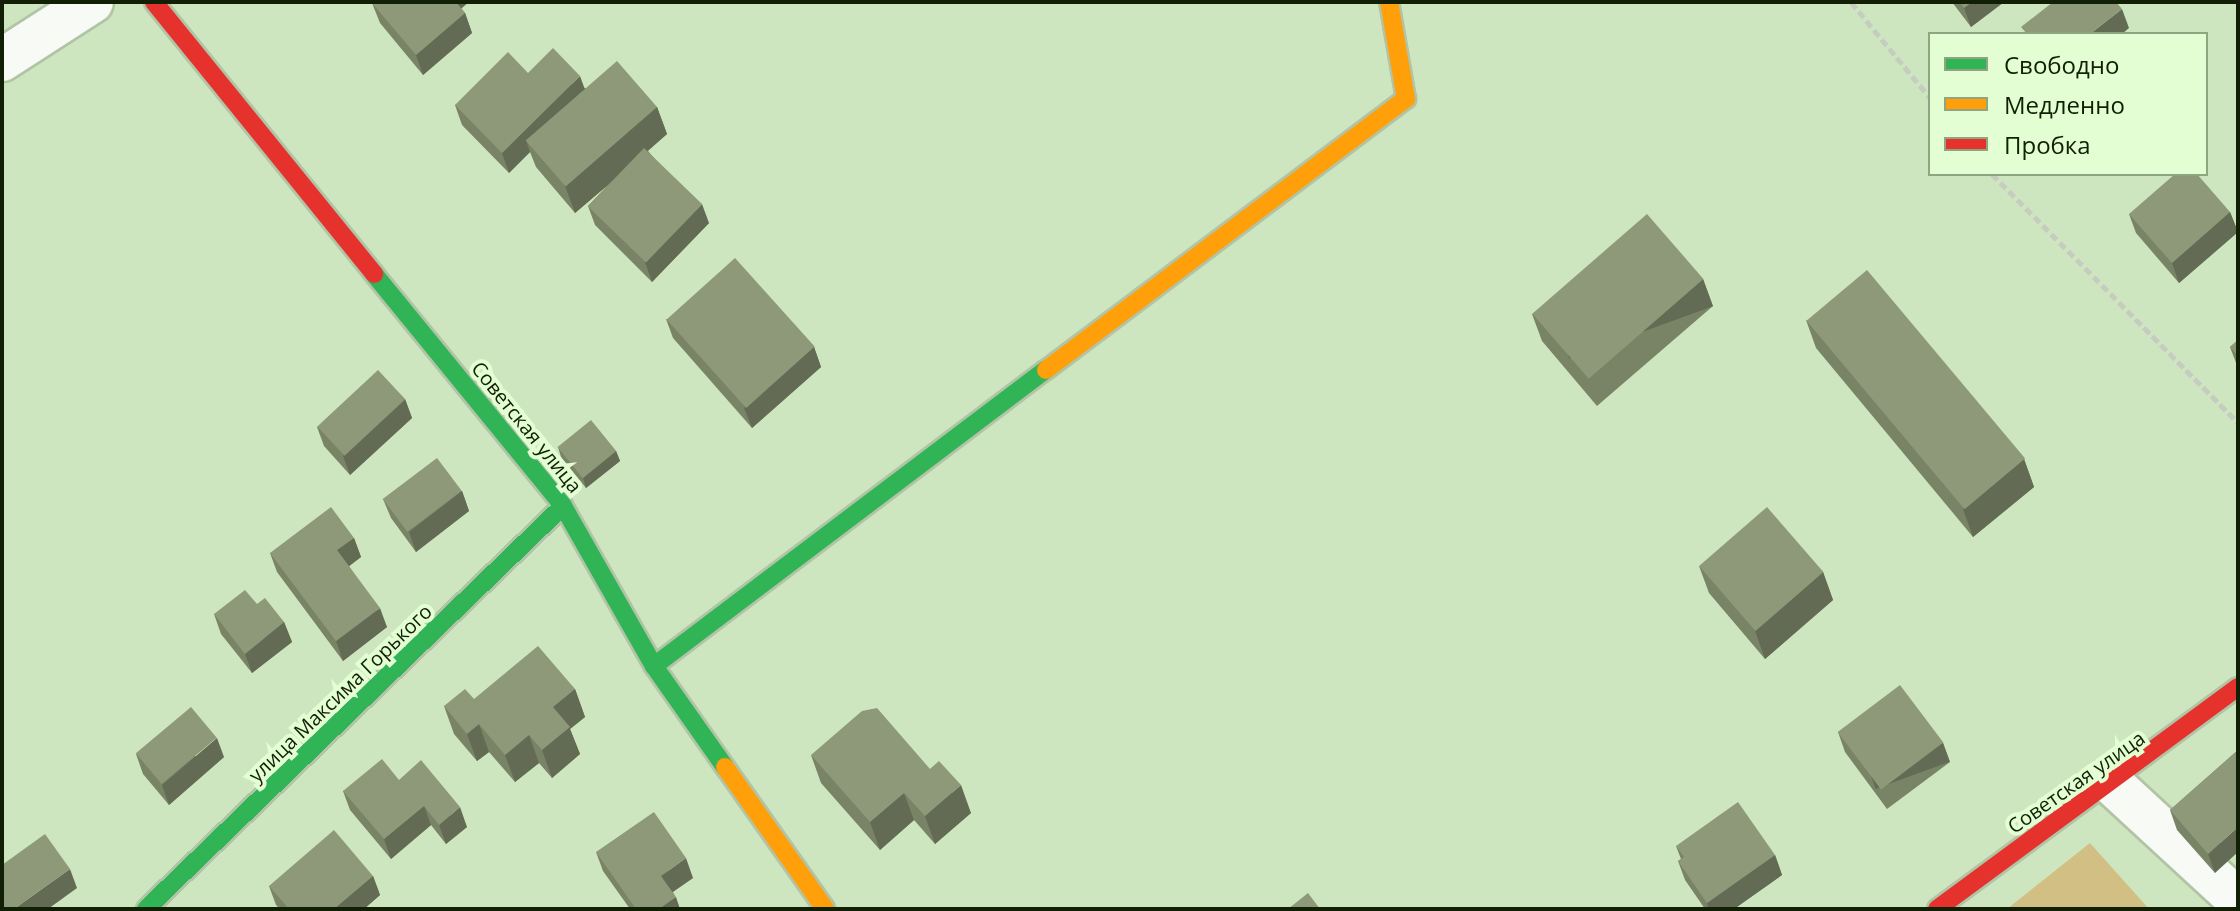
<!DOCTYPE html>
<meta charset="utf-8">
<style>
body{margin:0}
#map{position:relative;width:2240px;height:911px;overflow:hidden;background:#cee6bf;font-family:"Open Sans",sans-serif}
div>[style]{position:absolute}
.forest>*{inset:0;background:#d1bf84}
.path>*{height:5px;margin-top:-2.5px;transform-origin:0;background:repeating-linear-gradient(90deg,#c5ccc0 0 8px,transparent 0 12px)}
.roads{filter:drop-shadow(2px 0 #b1c4a6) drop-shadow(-2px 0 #b1c4a6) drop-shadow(0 2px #b1c4a6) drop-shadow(0 -2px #b1c4a6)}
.street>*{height:42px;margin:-21px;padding:0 21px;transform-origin:21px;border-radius:21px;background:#f8fbf5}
.fast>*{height:18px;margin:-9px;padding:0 9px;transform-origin:9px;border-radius:9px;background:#30b455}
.slow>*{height:18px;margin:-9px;padding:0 9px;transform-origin:9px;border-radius:9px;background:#ff9f0a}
.jam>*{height:18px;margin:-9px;padding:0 9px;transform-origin:9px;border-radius:9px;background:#e5322d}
.wall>*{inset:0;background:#798467}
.shaded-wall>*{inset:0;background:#636b54;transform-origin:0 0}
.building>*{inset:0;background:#8d9978;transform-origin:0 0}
span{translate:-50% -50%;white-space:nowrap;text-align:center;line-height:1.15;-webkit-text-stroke:8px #e3fed3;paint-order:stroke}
.street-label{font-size:20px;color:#112005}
.frame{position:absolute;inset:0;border:4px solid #112005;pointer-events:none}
.legend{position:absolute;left:1928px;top:32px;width:280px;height:144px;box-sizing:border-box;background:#e3fed3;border:2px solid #8fa581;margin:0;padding:10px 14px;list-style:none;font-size:24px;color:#112005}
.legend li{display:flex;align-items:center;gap:16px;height:40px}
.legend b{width:40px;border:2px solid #8fa581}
</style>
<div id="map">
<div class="forest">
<i style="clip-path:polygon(2090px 843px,2149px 909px,2007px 909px)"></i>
</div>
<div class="path">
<i style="left:1851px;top:2px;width:124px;rotate:50.5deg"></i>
<i style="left:1992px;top:174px;width:350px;rotate:45.3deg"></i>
</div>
<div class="roads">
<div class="street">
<i style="left:2px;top:60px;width:107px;rotate:-32.8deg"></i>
<i style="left:2109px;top:781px;width:176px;rotate:42.7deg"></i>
</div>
<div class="fast">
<i style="left:374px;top:274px;width:299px;rotate:50.8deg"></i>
<i style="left:563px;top:506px;width:184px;rotate:60.4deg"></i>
<i style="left:654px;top:666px;width:123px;rotate:54.9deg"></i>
<i style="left:654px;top:666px;width:491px;rotate:-37.1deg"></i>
<i style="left:146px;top:909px;width:580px;rotate:-44.02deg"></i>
</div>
<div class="slow">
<i style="left:1046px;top:370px;width:451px;rotate:-37deg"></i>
<i style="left:1406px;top:99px;width:98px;rotate:-99.9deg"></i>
<i style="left:725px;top:767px;width:174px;rotate:54.8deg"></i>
</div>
<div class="jam">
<i style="left:154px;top:2px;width:350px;rotate:51deg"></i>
<i style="left:1937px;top:909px;width:374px;rotate:-36.4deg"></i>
</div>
</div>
<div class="wall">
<i style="clip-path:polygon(1952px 2px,2004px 2px,1971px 27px)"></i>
<i style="clip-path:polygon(372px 3px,461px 8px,465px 13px,472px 33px,423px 75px,380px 23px)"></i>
<i style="clip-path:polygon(528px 73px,657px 107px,667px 134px,648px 151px,709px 223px,652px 282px,595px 225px,588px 206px,607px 186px,575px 213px,536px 167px,530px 152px,509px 173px,462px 125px,455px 105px)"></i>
<i style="clip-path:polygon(2230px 212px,2238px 232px,2179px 283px,2136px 233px,2129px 214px)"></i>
<i style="clip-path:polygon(1703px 279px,1713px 306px,1597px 406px,1542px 341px,1532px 314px)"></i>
<i style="clip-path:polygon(666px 319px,814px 347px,821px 367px,752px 428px,673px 338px)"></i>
<i style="clip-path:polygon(1806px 320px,2024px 459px,2034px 487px,1973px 537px,1816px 348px)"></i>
<i style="clip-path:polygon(2238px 340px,2238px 368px,2230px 347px)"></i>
<i style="clip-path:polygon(405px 399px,412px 418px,350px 475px,324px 446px,317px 427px)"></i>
<i style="clip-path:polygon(558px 447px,616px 451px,620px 461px,586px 488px,561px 457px)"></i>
<i style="clip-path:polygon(462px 491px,469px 511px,416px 552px,391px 518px,383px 499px)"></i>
<i style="clip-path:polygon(354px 538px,361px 557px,349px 566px,387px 627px,343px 661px,277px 572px,270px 553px)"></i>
<i style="clip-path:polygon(1699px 566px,1823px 572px,1833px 600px,1765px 659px,1709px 593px)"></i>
<i style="clip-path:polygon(257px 604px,284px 622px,292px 642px,252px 673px,221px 634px,214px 614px)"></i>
<i style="clip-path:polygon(575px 689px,585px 717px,570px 729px,580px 754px,552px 778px,539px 763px,515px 782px,489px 752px,477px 761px,454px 734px,444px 706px,474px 699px)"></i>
<i style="clip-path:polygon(1838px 732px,1943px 743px,1950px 762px,1887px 809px,1845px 752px)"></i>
<i style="clip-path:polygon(2238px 750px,2215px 873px,2177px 830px,2170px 810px)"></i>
<i style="clip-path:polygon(136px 754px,224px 757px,169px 805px,143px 774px)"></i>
<i style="clip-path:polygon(811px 755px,930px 769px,971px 813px,935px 844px,914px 820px,880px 850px,821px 783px)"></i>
<i style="clip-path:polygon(399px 780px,467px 827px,446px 844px,431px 825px,391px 859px,350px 810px,343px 791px)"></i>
<i style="clip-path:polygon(1676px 846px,1775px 855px,1782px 875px,1734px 909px,1705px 909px,1685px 880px,1678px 861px,1681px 859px)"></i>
<i style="clip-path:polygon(596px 852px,693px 878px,673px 892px,680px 909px,630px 909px,603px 871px)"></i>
<i style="clip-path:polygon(373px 876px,380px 895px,364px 909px,280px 909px,276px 905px,269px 886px)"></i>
</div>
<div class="shaded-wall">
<i style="clip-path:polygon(452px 2px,469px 2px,456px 13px)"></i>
<i style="clip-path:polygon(1972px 2px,2004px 2px,1971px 27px,1964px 8px)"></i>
<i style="clip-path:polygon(2122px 9px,2129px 28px,2122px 34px,2090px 34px)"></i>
<i style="clip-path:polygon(465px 13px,472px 33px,423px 75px,416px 55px)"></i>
<i style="clip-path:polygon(580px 76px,587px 95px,526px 140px,530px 152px,509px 173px,502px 153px)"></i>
<i style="clip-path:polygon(657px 107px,667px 134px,575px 213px,565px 186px)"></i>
<i style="clip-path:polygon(702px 204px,709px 223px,652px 282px,645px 262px)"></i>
<i style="clip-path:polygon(2230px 212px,2238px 232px,2179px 283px,2172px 263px)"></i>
<i style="left:1703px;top:279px;width:29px;height:153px;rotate:70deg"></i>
<i style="clip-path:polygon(814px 347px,821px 367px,752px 428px,744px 408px)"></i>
<i style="clip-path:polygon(405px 399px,412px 418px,350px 475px,343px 456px)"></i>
<i style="clip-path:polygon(616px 451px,620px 461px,586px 488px,583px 478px)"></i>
<i style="clip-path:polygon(2024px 459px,2034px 487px,1973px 537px,1963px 509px)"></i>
<i style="clip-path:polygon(462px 491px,469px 511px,416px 552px,409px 532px)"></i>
<i style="clip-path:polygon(354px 538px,361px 557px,344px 570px,337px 550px)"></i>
<i style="clip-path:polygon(1823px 572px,1833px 600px,1765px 659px,1755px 631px)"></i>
<i style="clip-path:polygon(380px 608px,387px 627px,343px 661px,336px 641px)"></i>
<i style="clip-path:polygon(284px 622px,292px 642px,252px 673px,245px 654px)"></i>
<i style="clip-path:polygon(575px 689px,585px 717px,570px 729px,580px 754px,552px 778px,542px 750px,553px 707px)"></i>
<i style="clip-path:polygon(479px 724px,489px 752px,477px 761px,467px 734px)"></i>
<i style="clip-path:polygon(529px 735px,539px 763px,515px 782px,505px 755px)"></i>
<i style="clip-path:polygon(217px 738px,224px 757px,169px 805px,162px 785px)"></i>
<i style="left:1943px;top:743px;width:20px;height:79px;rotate:70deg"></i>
<i style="clip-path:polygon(961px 785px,971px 813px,935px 844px,925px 816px)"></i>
<i style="clip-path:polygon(904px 793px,914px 820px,880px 850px,870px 822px)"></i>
<i style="clip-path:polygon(424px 806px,431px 825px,391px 859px,384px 839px)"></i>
<i style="clip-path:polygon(460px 807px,467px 827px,446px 844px,439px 825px)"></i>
<i style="clip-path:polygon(2238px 827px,2238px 852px,2215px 873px,2208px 854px)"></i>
<i style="clip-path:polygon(1775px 855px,1782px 875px,1734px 909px,1709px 909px,1707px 903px)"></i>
<i style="clip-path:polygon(686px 858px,693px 878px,668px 895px,661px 876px)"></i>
<i style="clip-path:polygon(70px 869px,77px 888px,48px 909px,14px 909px)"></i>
<i style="clip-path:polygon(373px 876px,380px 895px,364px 909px,334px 909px)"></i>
<i style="clip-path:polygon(676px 897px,680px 909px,659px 909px)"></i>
</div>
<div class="building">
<i style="clip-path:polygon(374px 2px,456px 2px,465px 13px,416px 55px,372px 3px)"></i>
<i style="clip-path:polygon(1960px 2px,1972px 2px,1964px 8px)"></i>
<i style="clip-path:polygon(2053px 2px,2116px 2px,2122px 9px,2090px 34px,2027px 34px,2021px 27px)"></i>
<i style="clip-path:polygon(553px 48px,580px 76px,502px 153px,455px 105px,508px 52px,528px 73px)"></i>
<i style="left:617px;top:61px;width:61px;height:121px;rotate:49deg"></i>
<i style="left:644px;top:148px;width:81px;height:81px;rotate:44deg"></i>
<i style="clip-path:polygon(2175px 174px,2197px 174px,2230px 212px,2172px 263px,2129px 214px)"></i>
<i style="left:1647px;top:214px;width:86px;height:152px;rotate:49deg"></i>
<i style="left:735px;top:258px;width:119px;height:92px;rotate:48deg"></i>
<i style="left:1867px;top:270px;width:246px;height:79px;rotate:50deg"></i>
<i style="clip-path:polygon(2238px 340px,2238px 356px,2230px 347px)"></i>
<i style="left:378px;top:370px;width:40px;height:83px;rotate:47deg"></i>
<i style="left:591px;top:420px;width:40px;height:43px;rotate:51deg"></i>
<i style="left:437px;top:458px;width:41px;height:68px;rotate:53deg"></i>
<i style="clip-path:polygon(331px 507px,354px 538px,337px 550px,380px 608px,336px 641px,270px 553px)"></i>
<i style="left:1767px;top:507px;width:86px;height:90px;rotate:49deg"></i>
<i style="clip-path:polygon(245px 590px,257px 604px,265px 598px,284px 622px,245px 654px,214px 614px)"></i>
<i style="clip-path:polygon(538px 646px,575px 689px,553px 707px,570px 727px,542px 750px,529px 735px,505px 755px,479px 724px,467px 734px,444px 706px,465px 689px,474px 699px)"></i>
<i style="left:1900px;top:685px;width:72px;height:78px;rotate:53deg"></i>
<i style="left:191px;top:707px;width:40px;height:72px;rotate:50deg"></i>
<i style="clip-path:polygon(877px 708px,930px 769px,939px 761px,961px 785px,925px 816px,904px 793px,870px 822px,811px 755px,862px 711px)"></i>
<i style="clip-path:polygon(2238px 750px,2238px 827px,2208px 854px,2170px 810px)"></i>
<i style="clip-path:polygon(382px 759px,399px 780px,421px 760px,460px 807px,439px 825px,424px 806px,384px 839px,343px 791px)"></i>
<i style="clip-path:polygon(1738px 802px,1775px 855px,1707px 903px,1678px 861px,1684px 857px,1676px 846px)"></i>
<i style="clip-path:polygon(654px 812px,686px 858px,661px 876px,676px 897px,659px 909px,636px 909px,596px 852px)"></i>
<i style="clip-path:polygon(334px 830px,373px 876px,334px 909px,289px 909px,269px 886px)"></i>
<i style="clip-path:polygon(45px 834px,70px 869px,14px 909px,2px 909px,2px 865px)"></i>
<i style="clip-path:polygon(1308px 893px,1320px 909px,1288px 909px)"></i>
</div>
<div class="street-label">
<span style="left:527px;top:427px;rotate:51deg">Советская улица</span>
<span style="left:340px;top:693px;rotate:-44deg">улица Максима Горького</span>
<span style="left:2076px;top:782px;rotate:-35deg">Советская улица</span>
</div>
<div class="frame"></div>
<ul class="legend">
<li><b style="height:10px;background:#30b455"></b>Свободно</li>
<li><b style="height:10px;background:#ff9f0a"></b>Медленно</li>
<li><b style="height:10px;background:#e5322d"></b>Пробка</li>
</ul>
</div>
